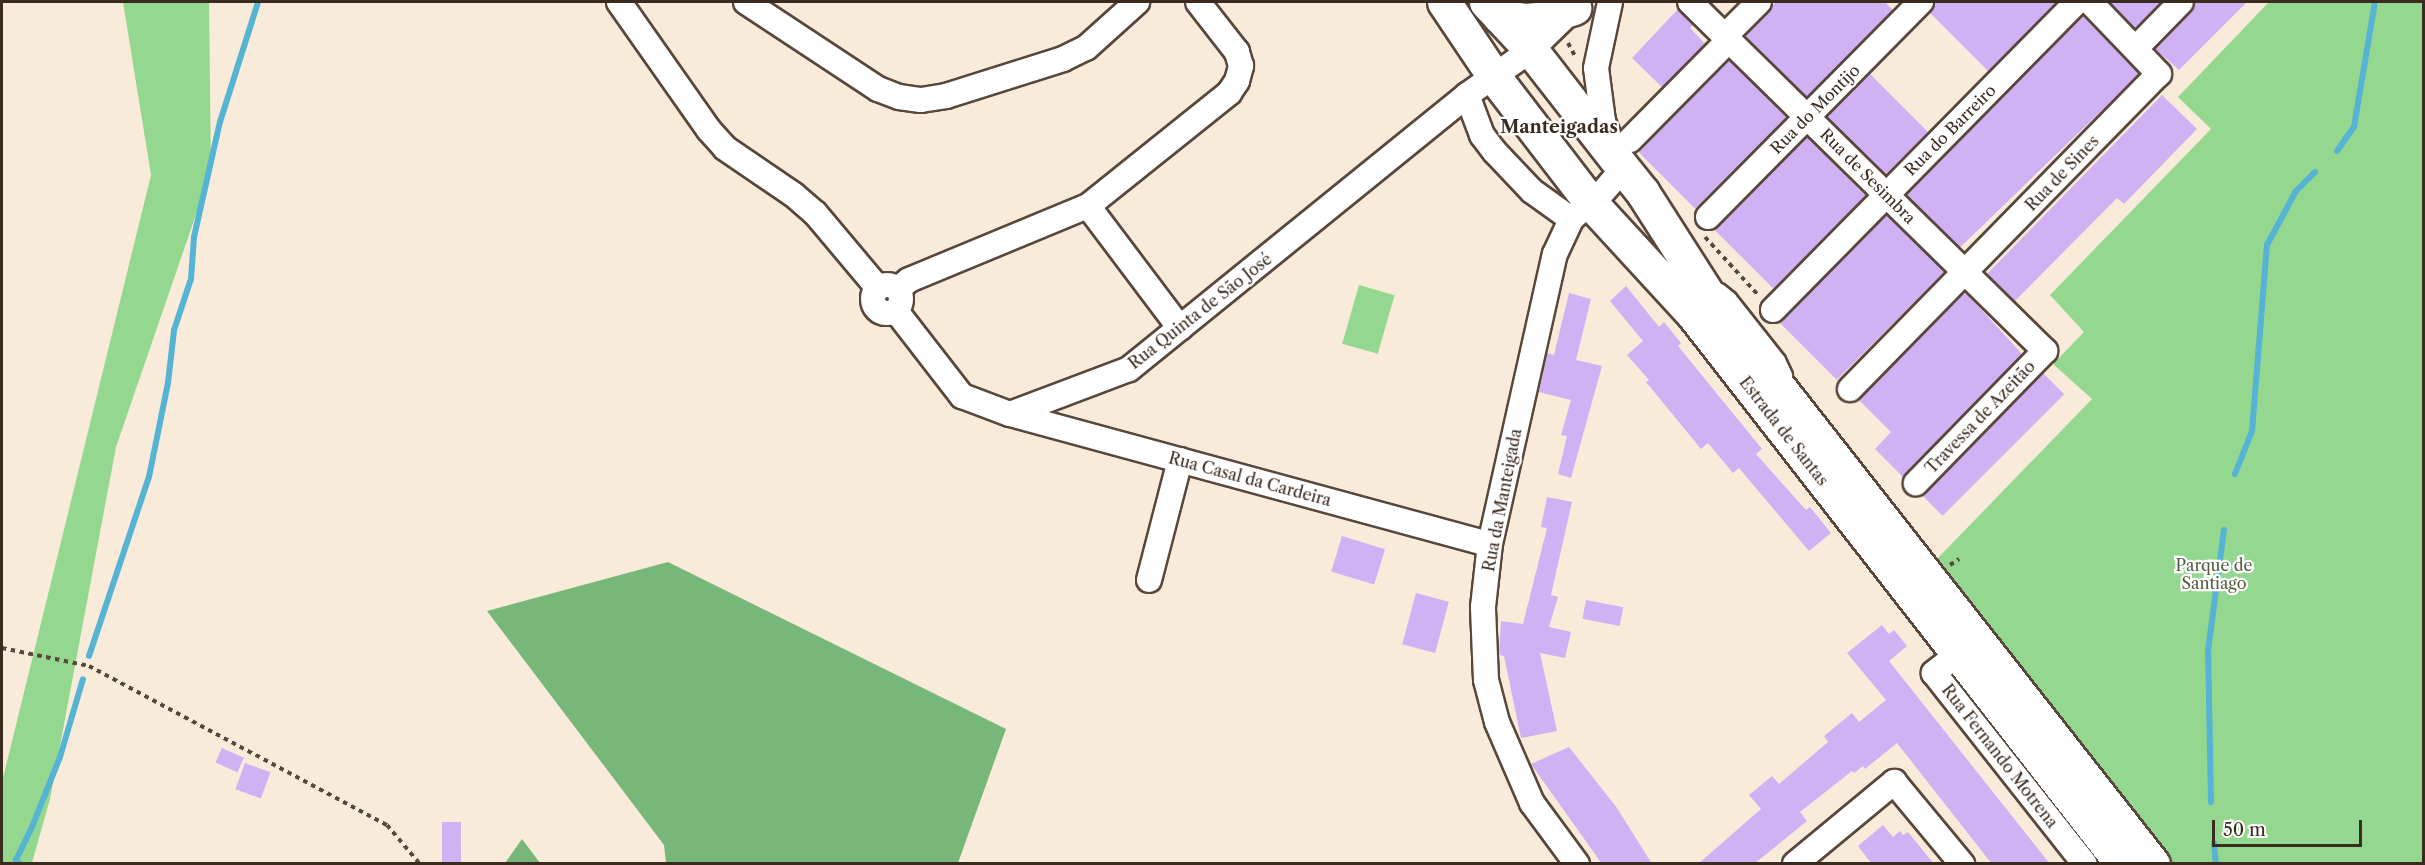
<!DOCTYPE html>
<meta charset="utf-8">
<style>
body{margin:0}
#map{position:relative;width:2425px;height:865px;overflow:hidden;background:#f9ebda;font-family:"Libre Caslon Text",serif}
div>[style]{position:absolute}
.green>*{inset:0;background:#94d890;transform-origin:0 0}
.forest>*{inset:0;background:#77b87a}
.stream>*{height:6px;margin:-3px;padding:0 3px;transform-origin:3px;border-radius:3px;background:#55b3d3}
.building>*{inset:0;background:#cfb1f4;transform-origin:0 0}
.path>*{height:4px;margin-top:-2px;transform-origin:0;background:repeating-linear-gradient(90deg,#58473a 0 4.5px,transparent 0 9px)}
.roads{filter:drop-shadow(2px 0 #58473a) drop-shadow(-2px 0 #58473a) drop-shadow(0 2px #58473a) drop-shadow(0 -2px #58473a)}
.lane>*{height:12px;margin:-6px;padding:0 6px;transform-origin:6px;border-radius:6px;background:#fff}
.street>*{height:24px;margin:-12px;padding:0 12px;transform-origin:12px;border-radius:12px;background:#fff}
.street>.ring{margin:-12px;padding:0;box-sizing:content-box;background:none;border:24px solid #fff;border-radius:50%}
.secondary>*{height:33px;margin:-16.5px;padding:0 16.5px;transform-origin:16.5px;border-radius:16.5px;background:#fff}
span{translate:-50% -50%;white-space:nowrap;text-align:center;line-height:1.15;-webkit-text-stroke:4.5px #fff;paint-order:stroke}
.street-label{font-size:16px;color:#3b2a1e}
.park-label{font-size:16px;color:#565e40}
.neighbourhood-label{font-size:18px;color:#3b2a1e;font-weight:700}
.frame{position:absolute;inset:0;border:3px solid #3b2a1e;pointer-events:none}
.scale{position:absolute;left:2212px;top:820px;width:150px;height:27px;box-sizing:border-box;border:3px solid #3b2a1e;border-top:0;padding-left:8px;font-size:18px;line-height:21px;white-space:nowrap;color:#3b2a1e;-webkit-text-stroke:4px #fff;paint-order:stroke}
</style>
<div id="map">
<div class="green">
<i style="clip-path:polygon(123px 2px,209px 2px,211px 171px,116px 447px,50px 799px,32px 863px,2px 863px,2px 782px,151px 175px)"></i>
<i style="clip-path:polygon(2269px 2px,2423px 2px,2423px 863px,2172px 863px,1937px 559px,2092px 399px,2053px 364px,2084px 332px,2050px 295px,2211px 129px,2178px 97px)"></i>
<i style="left:1359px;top:285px;width:37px;height:61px;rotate:16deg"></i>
</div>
<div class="forest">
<i style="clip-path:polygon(668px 562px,1006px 729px,958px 863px,666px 863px,664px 845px,487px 611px)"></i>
<i style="clip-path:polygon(522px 839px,540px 863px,505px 863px)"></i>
</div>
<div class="stream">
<i style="left:2337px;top:151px;width:29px;rotate:-55deg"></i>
<i style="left:2354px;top:127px;width:127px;rotate:-80.5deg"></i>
<i style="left:2235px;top:474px;width:46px;rotate:-68.4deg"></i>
<i style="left:2252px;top:431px;width:187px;rotate:-85.4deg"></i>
<i style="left:2267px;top:245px;width:61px;rotate:-61.8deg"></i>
<i style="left:2296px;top:191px;width:27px;rotate:-45deg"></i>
<i style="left:89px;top:656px;width:189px;rotate:-71.5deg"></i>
<i style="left:149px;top:477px;width:96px;rotate:-78.6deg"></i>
<i style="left:168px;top:383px;width:53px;rotate:-83.5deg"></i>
<i style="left:174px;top:330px;width:54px;rotate:-71.6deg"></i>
<i style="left:191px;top:279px;width:42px;rotate:-85.9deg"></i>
<i style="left:194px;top:237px;width:118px;rotate:-77.3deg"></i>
<i style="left:220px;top:122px;width:126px;rotate:-72.4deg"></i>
<i style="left:2211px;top:802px;width:151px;rotate:-91.1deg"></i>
<i style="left:2208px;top:651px;width:122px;rotate:-82.5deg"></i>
<i style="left:2214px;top:843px;width:21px;rotate:85deg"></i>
<i style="left:20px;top:864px;width:6px;rotate:-135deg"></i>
<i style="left:16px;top:860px;width:37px;rotate:-64deg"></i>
<i style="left:32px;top:827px;width:75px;rotate:-68.2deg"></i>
<i style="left:60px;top:757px;width:81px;rotate:-73.6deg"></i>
</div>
<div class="building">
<i style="clip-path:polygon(1775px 2px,1885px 2px,1893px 10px,1807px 97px,1745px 36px,1769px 12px)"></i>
<i style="clip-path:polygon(1935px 2px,2057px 2px,1988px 71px,1930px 13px)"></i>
<i style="clip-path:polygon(2109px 2px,2162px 2px,2135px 28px)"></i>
<i style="clip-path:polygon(2195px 2px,2247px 2px,2179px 70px,2155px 49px,2191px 12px)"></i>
<i style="clip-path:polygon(1678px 9px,1693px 25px,1690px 28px,1705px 44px,1662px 87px,1632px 58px)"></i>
<i style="left:2083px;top:16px;width:81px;height:251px;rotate:46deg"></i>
<i style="left:1729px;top:60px;width:81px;height:129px;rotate:45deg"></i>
<i style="left:1870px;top:74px;width:82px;height:61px;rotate:45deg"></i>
<i style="clip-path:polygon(2162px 95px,2197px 129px,2124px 204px,2117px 198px,2015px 301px,1987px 274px)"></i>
<i style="left:1807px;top:137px;width:83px;height:131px;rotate:45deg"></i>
<i style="left:1887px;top:215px;width:81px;height:152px;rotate:45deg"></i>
<i style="clip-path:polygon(1626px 286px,1659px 327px,1664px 322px,1681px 343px,1678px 346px,1762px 449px,1756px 454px,1806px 510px,1810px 507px,1831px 533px,1809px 551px,1739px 468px,1733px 473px,1708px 443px,1701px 449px,1646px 382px,1649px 380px,1627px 355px,1643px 341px,1610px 301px)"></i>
<i style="clip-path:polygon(1569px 293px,1591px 299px,1576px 360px,1602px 366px,1571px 478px,1558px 474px,1567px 436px,1561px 435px,1571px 400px,1539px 392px,1547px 353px,1554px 355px)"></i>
<i style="clip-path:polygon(1967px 294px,2022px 354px,1903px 477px,1875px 449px,1891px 432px,1859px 400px,1962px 295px)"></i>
<i style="left:2043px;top:373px;width:30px;height:172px;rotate:45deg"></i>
<i style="clip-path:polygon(1547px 497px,1572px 502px,1551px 595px,1558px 597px,1549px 627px,1571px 632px,1565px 658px,1540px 653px,1557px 731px,1521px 738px,1504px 656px,1499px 655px,1501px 621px,1523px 624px,1547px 528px,1541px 527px)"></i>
<i style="left:1342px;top:536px;width:45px;height:37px;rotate:17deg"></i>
<i style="left:1416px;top:593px;width:34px;height:53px;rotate:15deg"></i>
<i style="left:1586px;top:600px;width:38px;height:19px;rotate:11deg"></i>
<i style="clip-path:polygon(1882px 625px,1889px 634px,1894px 630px,1907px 646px,1889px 661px,2050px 864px,1992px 864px,1897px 743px,1865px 769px,1863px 766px,1854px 773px,1852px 771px,1800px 812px,1807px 821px,1754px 864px,1698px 864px,1761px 809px,1749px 795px,1772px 776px,1779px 784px,1828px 742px,1824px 736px,1852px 713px,1859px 722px,1886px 700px,1847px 653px)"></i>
<i style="clip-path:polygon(1569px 747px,1617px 808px,1652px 864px,1602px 864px,1531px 764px)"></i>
<i style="left:222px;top:748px;width:24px;height:16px;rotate:24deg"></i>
<i style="left:245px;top:763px;width:27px;height:28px;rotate:20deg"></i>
<i style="left:442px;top:822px;width:19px;height:42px"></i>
<i style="clip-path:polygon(1883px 825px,1893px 837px,1900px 831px,1903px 835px,1908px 832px,1934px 864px,1872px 864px,1858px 846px)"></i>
</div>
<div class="path">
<i style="left:1568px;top:43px;width:17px;rotate:62deg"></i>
<i style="left:1705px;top:237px;width:80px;rotate:47.5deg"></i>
<i style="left:1950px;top:565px;width:11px;rotate:-34deg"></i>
<i style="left:2px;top:648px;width:89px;rotate:11.7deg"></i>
<i style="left:89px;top:666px;width:338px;rotate:28.1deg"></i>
<i style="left:387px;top:825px;width:51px;rotate:49.8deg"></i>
</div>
<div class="roads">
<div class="lane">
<i style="left:1720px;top:290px;width:13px;rotate:39deg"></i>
<i style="left:1730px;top:298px;width:79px;rotate:51.7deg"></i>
<i style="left:1779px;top:360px;width:17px;rotate:65deg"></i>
</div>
<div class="street">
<i style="left:619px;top:2px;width:156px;rotate:54.9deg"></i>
<i style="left:709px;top:130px;width:24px;rotate:48deg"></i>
<i style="left:725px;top:148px;width:83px;rotate:34.3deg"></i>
<i style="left:794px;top:195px;width:28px;rotate:41deg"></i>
<i style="left:815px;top:213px;width:98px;rotate:50deg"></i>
<i style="left:746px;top:2px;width:158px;rotate:33.4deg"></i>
<i style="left:878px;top:89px;width:22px;rotate:21deg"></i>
<i style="left:899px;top:97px;width:22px;rotate:8deg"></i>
<i style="left:921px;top:100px;width:25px;rotate:-9deg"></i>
<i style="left:946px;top:96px;width:123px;rotate:-17.5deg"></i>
<i style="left:1063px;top:59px;width:25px;rotate:-26deg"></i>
<i style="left:1086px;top:48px;width:69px;rotate:-42deg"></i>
<i style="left:1690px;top:2px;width:498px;rotate:44.5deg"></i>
<i style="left:2045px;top:351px;width:185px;rotate:134.3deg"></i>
<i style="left:1725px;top:36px;width:48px;rotate:-45deg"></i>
<i style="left:2136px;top:48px;width:64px;rotate:-45.6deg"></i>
<i style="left:1467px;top:95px;width:43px;rotate:69.4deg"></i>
<i style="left:1482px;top:135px;width:21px;rotate:53deg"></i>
<i style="left:1495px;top:152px;width:54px;rotate:46.5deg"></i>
<i style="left:1532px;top:191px;width:48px;rotate:35.7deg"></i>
<i style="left:1630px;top:140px;width:141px;rotate:-45.3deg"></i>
<i style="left:1088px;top:206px;width:153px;rotate:53deg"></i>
<i style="left:1708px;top:217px;width:303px;rotate:-45.3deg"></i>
<i class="ring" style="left:873px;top:285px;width:4px;height:4px"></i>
<i style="left:898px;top:289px;width:14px;rotate:-39deg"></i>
<i style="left:909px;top:280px;width:194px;rotate:-22.5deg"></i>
<i style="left:1088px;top:206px;width:181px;rotate:-38.7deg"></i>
<i style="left:1229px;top:93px;width:14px;rotate:-56deg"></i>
<i style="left:1237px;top:81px;width:16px;rotate:-75deg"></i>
<i style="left:1241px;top:66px;width:15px;rotate:-106deg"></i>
<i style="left:1237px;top:52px;width:63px;rotate:-128deg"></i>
<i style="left:1773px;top:310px;width:433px;rotate:-45.4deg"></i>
<i style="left:896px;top:311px;width:108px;rotate:52.2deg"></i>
<i style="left:962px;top:396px;width:51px;rotate:20.6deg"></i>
<i style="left:1010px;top:414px;width:127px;rotate:-20.7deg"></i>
<i style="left:1129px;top:369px;width:435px;rotate:-39deg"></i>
<i style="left:1467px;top:95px;width:78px;rotate:-35.1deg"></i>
<i style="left:1531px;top:50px;width:56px;rotate:-44.3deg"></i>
<i style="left:1850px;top:389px;width:441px;rotate:-45.6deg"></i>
<i style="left:2159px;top:74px;width:100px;rotate:-133.8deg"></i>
<i style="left:1010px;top:414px;width:497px;rotate:15.2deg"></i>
<i style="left:1149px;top:580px;width:124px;rotate:-75.5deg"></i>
<i style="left:1958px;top:654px;width:31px;rotate:142deg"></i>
<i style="left:1934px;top:673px;width:243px;rotate:51.7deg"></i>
<i style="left:1577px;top:864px;width:76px;rotate:-126.4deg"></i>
<i style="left:1532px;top:803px;width:88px;rotate:-113.4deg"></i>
<i style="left:1497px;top:722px;width:43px;rotate:-104.7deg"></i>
<i style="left:1486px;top:680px;width:73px;rotate:-92.4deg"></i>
<i style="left:1483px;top:607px;width:63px;rotate:-83.7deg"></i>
<i style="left:1490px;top:544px;width:297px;rotate:-77.4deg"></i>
<i style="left:1555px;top:254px;width:38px;rotate:-65deg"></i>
<i style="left:1571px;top:219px;width:40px;rotate:-40deg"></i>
<i style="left:1602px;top:193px;width:23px;rotate:-49deg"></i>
<i style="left:1617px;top:176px;width:13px;rotate:-81deg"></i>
<i style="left:1619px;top:163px;width:45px;rotate:-110.9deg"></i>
<i style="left:1603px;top:121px;width:53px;rotate:-97.5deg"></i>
<i style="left:1596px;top:68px;width:67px;rotate:-78deg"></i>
<i style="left:1795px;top:864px;width:129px;rotate:-39.6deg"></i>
<i style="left:1894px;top:782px;width:107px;rotate:50.3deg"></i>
</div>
<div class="secondary">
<i style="left:1444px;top:2px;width:92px;rotate:56.1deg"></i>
<i style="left:1495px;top:78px;width:156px;rotate:52.5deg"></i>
<i style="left:1590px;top:202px;width:152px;rotate:47.4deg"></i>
<i style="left:1693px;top:314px;width:698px;rotate:52.05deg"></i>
<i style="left:1486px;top:2px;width:66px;rotate:46.8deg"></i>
<i style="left:1531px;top:50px;width:143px;rotate:52.1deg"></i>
<i style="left:1619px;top:163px;width:38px;rotate:51deg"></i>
<i style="left:1643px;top:193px;width:135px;rotate:57.4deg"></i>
<i style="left:1716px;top:307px;width:708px;rotate:51.88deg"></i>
<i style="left:1499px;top:16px;width:25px;rotate:9deg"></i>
<i style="left:1524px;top:20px;width:14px;rotate:-4deg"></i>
<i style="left:1538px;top:19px;width:38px;rotate:-17deg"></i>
</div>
</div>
<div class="street-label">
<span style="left:1815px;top:109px;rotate:-45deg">Rua do Montijo</span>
<span style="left:1950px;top:130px;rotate:-45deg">Rua do Barreiro</span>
<span style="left:2062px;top:173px;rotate:-46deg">Rua de Sines</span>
<span style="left:1868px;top:176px;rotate:45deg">Rua de Sesimbra</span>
<span style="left:1200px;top:311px;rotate:-38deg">Rua Quinta de São José</span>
<span style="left:1980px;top:417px;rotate:-46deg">Travessa de Azeitão</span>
<span style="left:1784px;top:431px;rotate:52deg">Estrada de Santas</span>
<span style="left:1250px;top:479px;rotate:15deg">Rua Casal da Cardeira</span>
<span style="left:1502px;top:500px;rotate:-79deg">Rua da Manteigada</span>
<span style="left:2000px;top:756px;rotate:52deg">Rua Fernando Motrena</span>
</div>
<div class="park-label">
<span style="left:2214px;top:574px">Parque de<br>Santiago</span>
</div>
<div class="neighbourhood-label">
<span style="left:1559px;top:127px">Manteigadas</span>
</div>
<div class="frame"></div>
<div class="scale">50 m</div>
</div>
